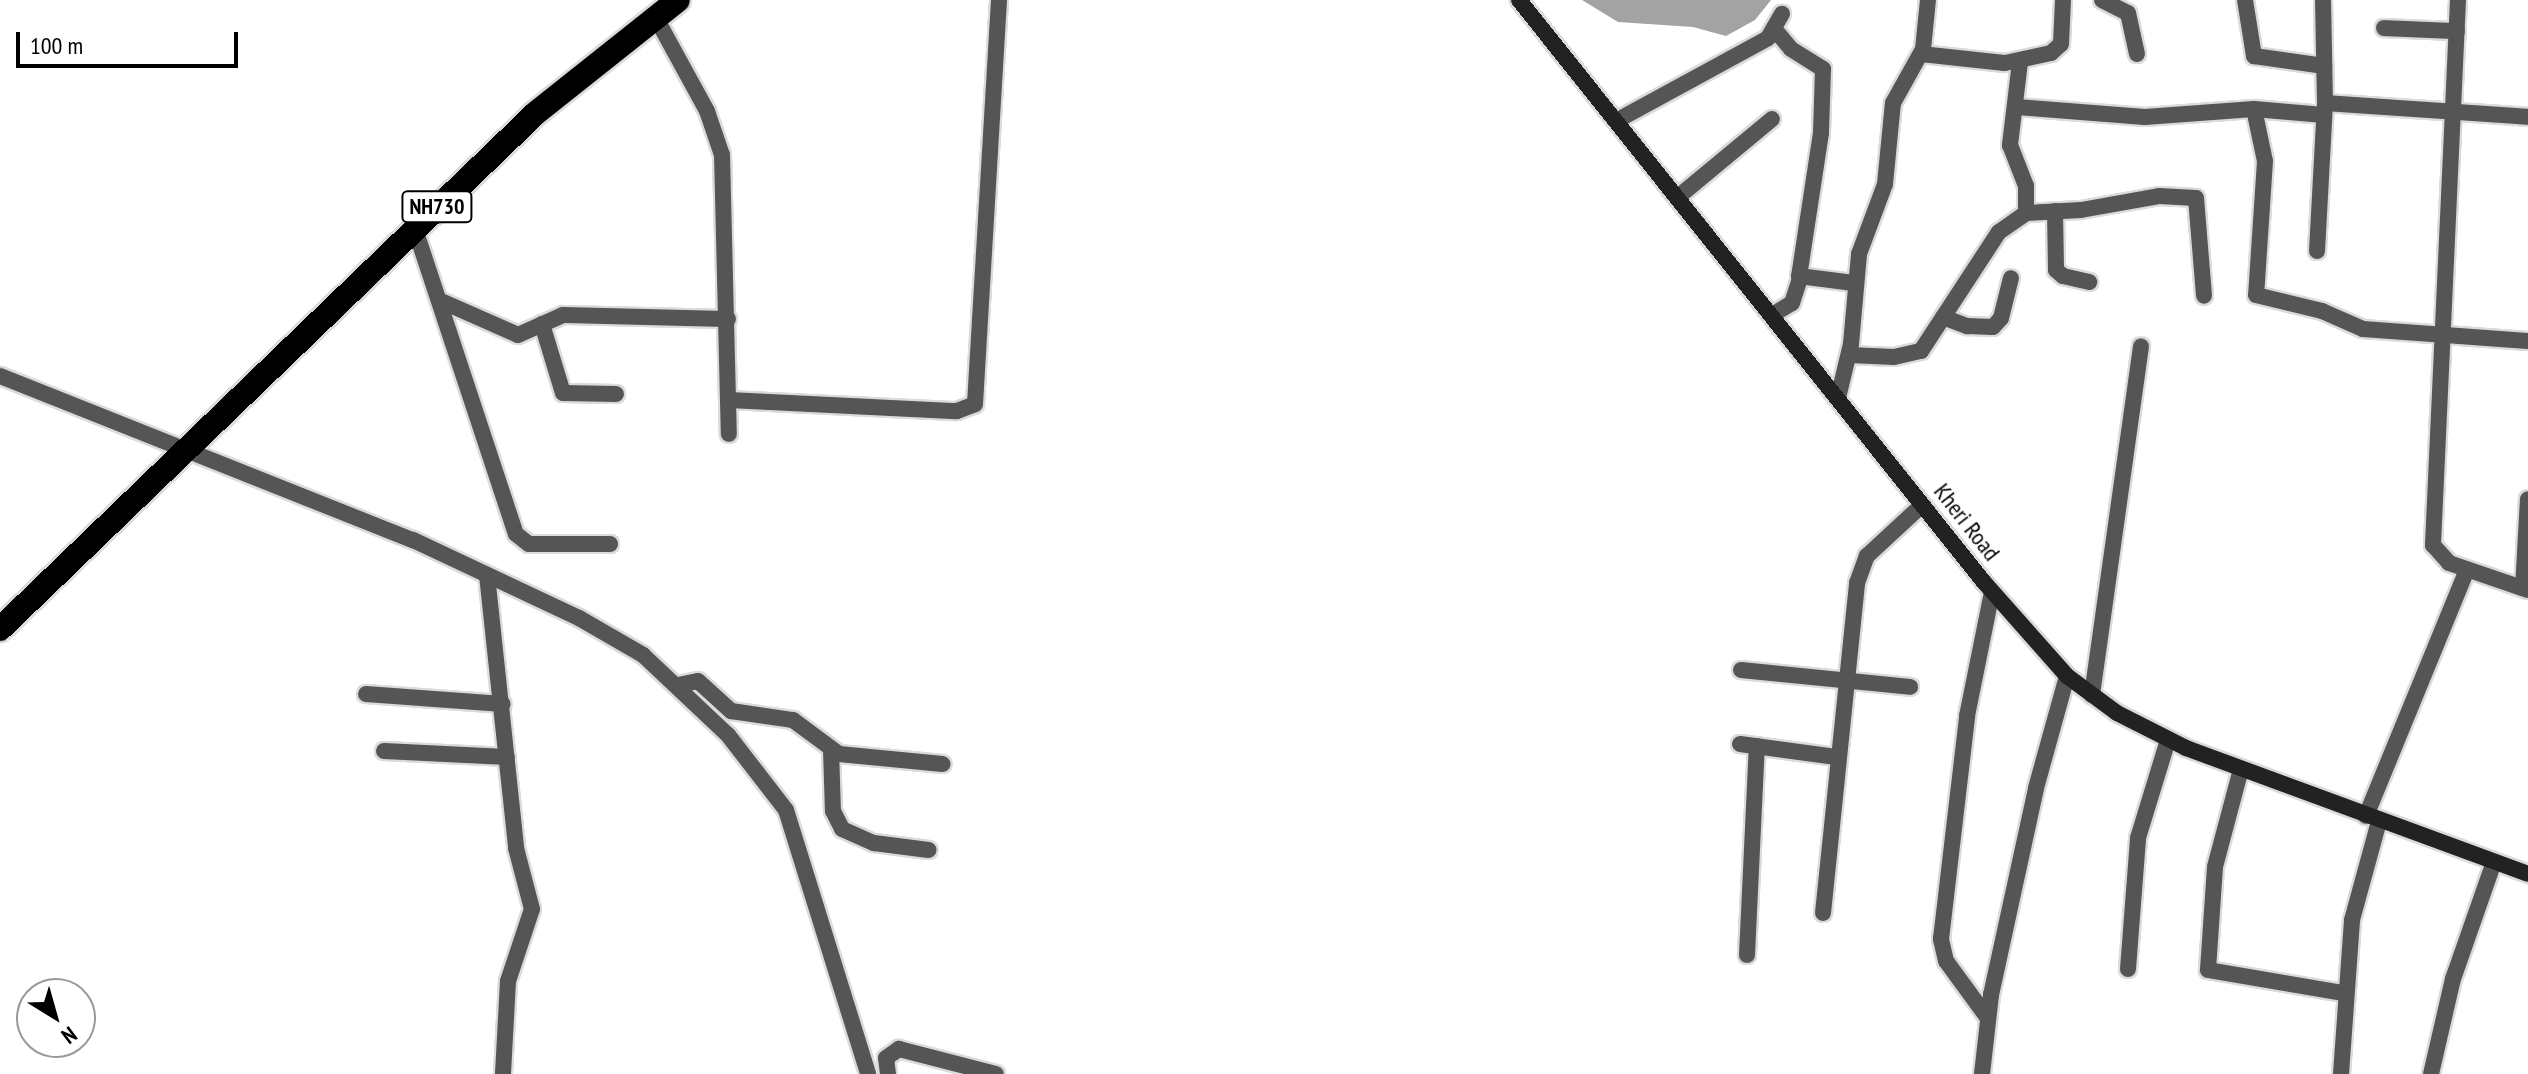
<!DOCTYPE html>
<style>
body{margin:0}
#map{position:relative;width:2528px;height:1074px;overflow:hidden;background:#fff;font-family:"PT Sans Narrow",sans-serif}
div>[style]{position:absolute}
.water>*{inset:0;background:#a3a3a3}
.roads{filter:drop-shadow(2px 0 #dbdbdb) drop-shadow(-2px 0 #dbdbdb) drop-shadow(0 2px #dbdbdb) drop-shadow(0 -2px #dbdbdb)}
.street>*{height:16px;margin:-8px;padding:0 8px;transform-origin:8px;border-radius:8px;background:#555}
.secondary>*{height:16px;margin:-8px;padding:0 8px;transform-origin:8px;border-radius:8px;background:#222}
.highway>*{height:24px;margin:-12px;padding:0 12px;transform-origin:12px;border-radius:12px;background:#000}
span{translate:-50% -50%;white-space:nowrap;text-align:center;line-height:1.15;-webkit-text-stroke:7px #fff;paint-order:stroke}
.shield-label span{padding:2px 6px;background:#fff;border:2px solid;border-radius:6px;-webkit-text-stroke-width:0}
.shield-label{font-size:22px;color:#000;font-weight:700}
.street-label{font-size:24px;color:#000}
.north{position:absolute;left:16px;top:978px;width:80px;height:80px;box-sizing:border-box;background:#fff;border:2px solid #999;border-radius:50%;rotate:143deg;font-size:22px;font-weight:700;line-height:32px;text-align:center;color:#000}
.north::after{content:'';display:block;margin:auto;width:28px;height:36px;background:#000;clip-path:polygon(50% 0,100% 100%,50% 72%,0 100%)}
.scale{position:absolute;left:16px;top:32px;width:222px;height:36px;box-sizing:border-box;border:4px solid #000;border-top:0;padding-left:10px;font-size:24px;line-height:28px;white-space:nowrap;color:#000;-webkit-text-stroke:6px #fff;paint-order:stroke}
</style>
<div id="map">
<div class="water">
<i style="clip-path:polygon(1582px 0,1771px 0,1755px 20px,1726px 36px,1693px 27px,1618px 22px)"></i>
</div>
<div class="roads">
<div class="street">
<i style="left:2102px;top:0;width:29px;rotate:27deg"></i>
<i style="left:2128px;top:13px;width:42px;rotate:77.6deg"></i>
<i style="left:2245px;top:0;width:57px;rotate:80.9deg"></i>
<i style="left:2254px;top:56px;width:71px;rotate:8.1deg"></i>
<i style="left:2458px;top:0;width:546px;rotate:92.63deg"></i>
<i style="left:2433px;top:545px;width:24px;rotate:48deg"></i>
<i style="left:2449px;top:563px;width:83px;rotate:18.9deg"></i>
<i style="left:655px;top:16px;width:108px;rotate:61.3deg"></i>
<i style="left:707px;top:111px;width:46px;rotate:71.2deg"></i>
<i style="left:722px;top:155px;width:279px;rotate:88.6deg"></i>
<i style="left:2384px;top:28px;width:73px;rotate:2.4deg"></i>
<i style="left:1776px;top:31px;width:23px;rotate:50deg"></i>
<i style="left:1791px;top:49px;width:38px;rotate:32deg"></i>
<i style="left:1823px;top:69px;width:64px;rotate:91.8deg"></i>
<i style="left:1821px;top:133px;width:145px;rotate:98.7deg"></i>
<i style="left:1799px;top:276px;width:55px;rotate:7.3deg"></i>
<i style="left:1921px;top:54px;width:84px;rotate:6.1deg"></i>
<i style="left:2005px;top:63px;width:47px;rotate:-12.3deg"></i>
<i style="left:2051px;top:53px;width:13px;rotate:-42deg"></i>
<i style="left:2061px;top:44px;width:44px;rotate:-87.4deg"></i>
<i style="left:2020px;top:62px;width:84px;rotate:96.9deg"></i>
<i style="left:2010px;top:145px;width:44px;rotate:68.7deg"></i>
<i style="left:2026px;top:186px;width:27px;rotate:90deg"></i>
<i style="left:2325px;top:103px;width:203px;rotate:3.9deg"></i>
<i style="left:2017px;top:107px;width:128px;rotate:4.5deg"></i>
<i style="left:2145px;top:117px;width:109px;rotate:-4.2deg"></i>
<i style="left:2254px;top:109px;width:70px;rotate:4.9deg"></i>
<i style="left:2254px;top:109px;width:53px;rotate:78.1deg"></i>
<i style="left:2265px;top:161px;width:134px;rotate:93.8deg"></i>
<i style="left:2256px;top:295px;width:68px;rotate:13.6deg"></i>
<i style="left:2322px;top:311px;width:45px;rotate:23.7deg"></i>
<i style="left:2363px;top:329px;width:165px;rotate:4.2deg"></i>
<i style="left:1616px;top:121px;width:173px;rotate:-28.6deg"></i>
<i style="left:1768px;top:38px;width:28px;rotate:-60deg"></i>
<i style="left:1678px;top:197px;width:122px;rotate:-39.7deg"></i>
<i style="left:2055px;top:211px;width:59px;rotate:89deg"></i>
<i style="left:2056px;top:270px;width:9px;rotate:41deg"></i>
<i style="left:2063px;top:276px;width:27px;rotate:13deg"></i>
<i style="left:415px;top:229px;width:321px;rotate:71.7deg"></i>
<i style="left:516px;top:534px;width:16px;rotate:38deg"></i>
<i style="left:529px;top:544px;width:81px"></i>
<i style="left:2317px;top:251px;width:148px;rotate:-86.9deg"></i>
<i style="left:2325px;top:103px;width:103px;rotate:-91.1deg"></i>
<i style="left:441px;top:301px;width:84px;rotate:23.8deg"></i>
<i style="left:518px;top:335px;width:49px;rotate:-24deg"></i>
<i style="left:563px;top:315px;width:165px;rotate:1.4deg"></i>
<i style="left:1772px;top:315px;width:23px;rotate:-31deg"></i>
<i style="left:1792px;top:303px;width:26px;rotate:-72deg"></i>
<i style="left:1943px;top:317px;width:26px;rotate:21deg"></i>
<i style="left:1967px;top:326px;width:26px;rotate:2deg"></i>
<i style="left:1993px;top:327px;width:12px;rotate:-48deg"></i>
<i style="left:2001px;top:318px;width:41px;rotate:-76deg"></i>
<i style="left:542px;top:324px;width:72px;rotate:73.1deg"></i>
<i style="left:563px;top:393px;width:53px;rotate:1.1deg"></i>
<i style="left:1849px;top:355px;width:45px;rotate:2.5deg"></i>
<i style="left:1894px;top:357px;width:28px;rotate:-13deg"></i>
<i style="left:1921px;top:351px;width:142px;rotate:-56.8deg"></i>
<i style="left:1999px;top:232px;width:33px;rotate:-35deg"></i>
<i style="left:2026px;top:213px;width:55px;rotate:-3.1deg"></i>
<i style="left:2081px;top:210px;width:79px;rotate:-10.2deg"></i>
<i style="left:2159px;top:196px;width:37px;rotate:3deg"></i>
<i style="left:2196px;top:198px;width:98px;rotate:85.3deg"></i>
<i style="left:0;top:376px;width:444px;rotate:21.7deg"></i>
<i style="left:413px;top:540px;width:183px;rotate:25.2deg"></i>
<i style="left:579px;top:618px;width:74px;rotate:30deg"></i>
<i style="left:643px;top:655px;width:117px;rotate:43.3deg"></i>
<i style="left:728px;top:735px;width:95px;rotate:52.3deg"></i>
<i style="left:786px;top:810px;width:276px;rotate:72.7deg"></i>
<i style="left:1838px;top:398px;width:56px;rotate:-76.5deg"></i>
<i style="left:1851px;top:344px;width:90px;rotate:-84.9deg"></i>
<i style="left:1859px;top:254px;width:75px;rotate:-69.6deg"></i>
<i style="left:1885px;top:184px;width:81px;rotate:-84.4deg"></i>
<i style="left:1893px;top:103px;width:62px;rotate:-60.9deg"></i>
<i style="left:1923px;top:49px;width:49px;rotate:-84.2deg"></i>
<i style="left:729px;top:400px;width:228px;rotate:2.8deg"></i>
<i style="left:957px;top:411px;width:19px;rotate:-21deg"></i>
<i style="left:975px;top:404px;width:405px;rotate:-86.6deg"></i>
<i style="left:487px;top:575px;width:275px;rotate:83.9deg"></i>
<i style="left:516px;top:848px;width:63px;rotate:75.3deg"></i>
<i style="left:532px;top:909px;width:76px;rotate:108.4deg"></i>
<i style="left:508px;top:981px;width:93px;rotate:93.1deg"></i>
<i style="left:2523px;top:588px;width:89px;rotate:-86.8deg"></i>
<i style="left:1741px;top:670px;width:170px;rotate:5.7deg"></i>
<i style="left:678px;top:685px;width:20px;rotate:-11deg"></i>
<i style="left:698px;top:681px;width:45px;rotate:42.3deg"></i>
<i style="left:731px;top:711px;width:63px;rotate:8.3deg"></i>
<i style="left:793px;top:720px;width:57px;rotate:36.5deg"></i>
<i style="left:839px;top:754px;width:104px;rotate:5.5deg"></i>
<i style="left:366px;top:694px;width:137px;rotate:4.2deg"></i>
<i style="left:2092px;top:695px;width:352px;rotate:-82deg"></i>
<i style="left:1740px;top:744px;width:97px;rotate:7.7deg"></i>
<i style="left:831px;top:749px;width:62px;rotate:88.2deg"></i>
<i style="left:833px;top:811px;width:20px;rotate:63deg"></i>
<i style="left:842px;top:829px;width:35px;rotate:24deg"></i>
<i style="left:874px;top:843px;width:55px;rotate:7.3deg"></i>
<i style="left:384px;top:751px;width:123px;rotate:2.8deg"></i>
<i style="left:2241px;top:769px;width:101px;rotate:104.9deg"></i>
<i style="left:2215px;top:867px;width:103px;rotate:93.9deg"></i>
<i style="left:2208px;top:970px;width:137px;rotate:9.7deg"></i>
<i style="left:2366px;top:816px;width:266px;rotate:-67.7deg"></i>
<i style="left:1823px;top:913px;width:332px;rotate:-84.1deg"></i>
<i style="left:1857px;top:583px;width:29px;rotate:-70deg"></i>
<i style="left:1867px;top:556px;width:75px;rotate:-42.8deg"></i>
<i style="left:1747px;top:955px;width:209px;rotate:-87.3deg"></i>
<i style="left:2128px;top:969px;width:131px;rotate:-85.6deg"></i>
<i style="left:2138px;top:838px;width:102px;rotate:-73deg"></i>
<i style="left:1987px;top:1017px;width:69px;rotate:-126.2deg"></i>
<i style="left:1946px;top:961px;width:23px;rotate:-103deg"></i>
<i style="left:1941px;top:939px;width:225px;rotate:-83.3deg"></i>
<i style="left:1967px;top:716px;width:126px;rotate:-78.6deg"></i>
<i style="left:888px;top:1074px;width:16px;rotate:-97deg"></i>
<i style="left:886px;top:1058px;width:16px;rotate:-35deg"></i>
<i style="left:899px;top:1049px;width:100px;rotate:14.5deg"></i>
<i style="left:1982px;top:1074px;width:80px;rotate:-83.5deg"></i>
<i style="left:1991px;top:995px;width:212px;rotate:-77.7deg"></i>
<i style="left:2036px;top:788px;width:116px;rotate:-74.5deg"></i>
<i style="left:2341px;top:1074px;width:154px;rotate:-85.9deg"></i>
<i style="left:2352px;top:920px;width:103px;rotate:-74.7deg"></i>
<i style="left:2431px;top:1074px;width:98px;rotate:-77deg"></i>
<i style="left:2453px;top:979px;width:124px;rotate:-70.7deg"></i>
</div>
<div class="secondary">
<i style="left:1519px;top:0;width:744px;rotate:51.39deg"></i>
<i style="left:1983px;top:581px;width:127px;rotate:48.5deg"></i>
<i style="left:2067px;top:676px;width:62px;rotate:36.5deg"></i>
<i style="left:2117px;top:713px;width:77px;rotate:26.9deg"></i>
<i style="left:2186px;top:748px;width:364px;rotate:20.2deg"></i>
</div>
<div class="highway">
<i style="left:0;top:629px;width:744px;rotate:-43.91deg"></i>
<i style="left:536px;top:113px;width:181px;rotate:-38.5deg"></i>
</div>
</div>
<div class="shield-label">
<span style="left:437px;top:207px">NH730</span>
</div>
<div class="street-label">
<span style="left:1967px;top:522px;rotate:52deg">Kheri Road</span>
</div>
<div class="north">N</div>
<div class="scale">100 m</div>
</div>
